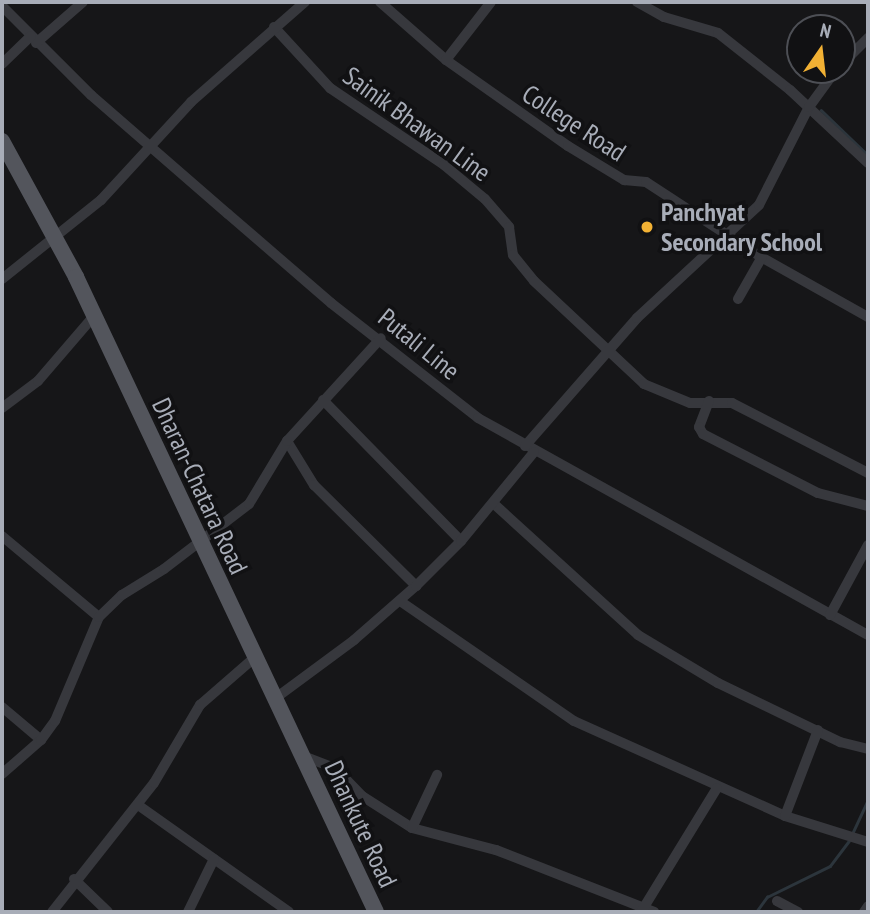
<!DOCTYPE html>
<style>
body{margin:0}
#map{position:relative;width:870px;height:914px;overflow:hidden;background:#161618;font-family:"PT Sans Narrow",sans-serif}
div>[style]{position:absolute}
.stream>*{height:2.5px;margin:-1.25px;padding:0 1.25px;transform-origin:1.25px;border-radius:1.25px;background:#2c353c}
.minor>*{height:10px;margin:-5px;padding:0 5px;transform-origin:5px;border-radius:5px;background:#37383d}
.primary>*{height:16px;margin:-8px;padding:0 8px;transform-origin:8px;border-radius:8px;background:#53555c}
.dots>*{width:19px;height:19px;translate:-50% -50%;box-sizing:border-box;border:4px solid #111113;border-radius:50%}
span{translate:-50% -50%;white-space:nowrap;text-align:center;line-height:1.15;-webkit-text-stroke:7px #111113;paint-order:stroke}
.street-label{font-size:26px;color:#a8adb8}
.poi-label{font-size:26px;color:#a8adb8;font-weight:700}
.left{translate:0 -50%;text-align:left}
.frame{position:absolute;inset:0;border:4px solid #a8adb8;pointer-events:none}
.north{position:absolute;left:786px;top:14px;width:70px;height:70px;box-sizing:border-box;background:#111113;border:2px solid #4d4f55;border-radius:50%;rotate:14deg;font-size:19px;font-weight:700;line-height:28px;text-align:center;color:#a8adb8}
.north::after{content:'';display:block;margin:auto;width:24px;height:32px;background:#f2b134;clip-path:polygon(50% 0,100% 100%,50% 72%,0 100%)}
</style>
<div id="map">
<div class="stream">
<i style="left:821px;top:110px;width:65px;rotate:43.8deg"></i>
<i style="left:852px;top:834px;width:38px;rotate:-65deg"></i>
<i style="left:756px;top:912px;width:19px;rotate:-54deg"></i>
<i style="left:767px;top:897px;width:70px;rotate:-26.2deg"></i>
<i style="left:830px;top:866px;width:31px;rotate:-53deg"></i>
</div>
<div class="minor">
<i style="left:380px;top:2px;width:88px;rotate:41.3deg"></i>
<i style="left:446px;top:60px;width:149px;rotate:35.2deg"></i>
<i style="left:568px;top:146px;width:66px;rotate:31.3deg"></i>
<i style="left:624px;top:180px;width:22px;rotate:5deg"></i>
<i style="left:646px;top:182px;width:137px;rotate:33.1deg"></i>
<i style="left:761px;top:257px;width:123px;rotate:29.3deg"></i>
<i style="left:637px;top:2px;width:31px;rotate:29deg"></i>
<i style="left:664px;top:17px;width:56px;rotate:16.5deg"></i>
<i style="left:718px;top:33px;width:92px;rotate:38.4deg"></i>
<i style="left:790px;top:90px;width:107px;rotate:43.1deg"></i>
<i style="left:2px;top:6px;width:126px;rotate:45deg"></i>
<i style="left:91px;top:95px;width:181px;rotate:41deg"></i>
<i style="left:228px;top:214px;width:136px;rotate:40.8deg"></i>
<i style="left:331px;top:303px;width:187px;rotate:38deg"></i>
<i style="left:478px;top:418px;width:446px;rotate:29.1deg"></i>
<i style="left:274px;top:27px;width:83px;rotate:47.4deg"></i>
<i style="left:330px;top:88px;width:138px;rotate:34deg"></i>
<i style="left:444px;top:165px;width:53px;rotate:39.7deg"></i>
<i style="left:485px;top:199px;width:37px;rotate:49deg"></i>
<i style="left:509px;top:227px;width:28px;rotate:82deg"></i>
<i style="left:513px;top:255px;width:33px;rotate:51deg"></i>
<i style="left:534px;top:281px;width:151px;rotate:43.1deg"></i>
<i style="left:644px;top:384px;width:50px;rotate:22.4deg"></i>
<i style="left:690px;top:403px;width:42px"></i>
<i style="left:732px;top:403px;width:153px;rotate:27.2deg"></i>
<i style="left:36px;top:43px;width:62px;rotate:-41.1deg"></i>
<i style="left:446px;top:60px;width:73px;rotate:-52.2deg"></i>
<i style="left:2px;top:64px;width:40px;rotate:-44deg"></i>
<i style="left:842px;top:64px;width:37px;rotate:-45deg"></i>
<i style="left:2px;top:279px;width:127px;rotate:-38.6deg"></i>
<i style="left:101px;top:200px;width:133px;rotate:-47.4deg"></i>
<i style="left:191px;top:102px;width:152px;rotate:-41.3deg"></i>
<i style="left:738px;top:299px;width:48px;rotate:-60.3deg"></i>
<i style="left:323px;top:400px;width:197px;rotate:45.6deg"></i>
<i style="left:709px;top:401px;width:28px;rotate:111deg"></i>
<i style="left:699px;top:427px;width:8px;rotate:60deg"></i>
<i style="left:703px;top:434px;width:129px;rotate:27.2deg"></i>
<i style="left:818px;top:493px;width:52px;rotate:14.6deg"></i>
<i style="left:2px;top:408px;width:45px;rotate:-36.9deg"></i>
<i style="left:38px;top:381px;width:86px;rotate:-49.3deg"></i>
<i style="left:287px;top:441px;width:52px;rotate:58.5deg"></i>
<i style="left:314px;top:485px;width:144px;rotate:44.7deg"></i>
<i style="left:525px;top:446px;width:170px;rotate:-48.8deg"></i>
<i style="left:637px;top:318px;width:166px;rotate:-42.8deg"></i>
<i style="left:759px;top:205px;width:110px;rotate:-63deg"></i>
<i style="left:809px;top:107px;width:46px;rotate:-53.9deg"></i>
<i style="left:493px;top:503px;width:196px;rotate:42.3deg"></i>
<i style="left:638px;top:635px;width:93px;rotate:31deg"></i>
<i style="left:718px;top:683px;width:136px;rotate:25.8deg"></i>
<i style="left:840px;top:742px;width:29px;rotate:14deg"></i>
<i style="left:2px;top:536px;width:126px;rotate:39.9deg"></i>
<i style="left:400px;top:601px;width:211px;rotate:34.6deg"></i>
<i style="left:574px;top:721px;width:231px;rotate:24.2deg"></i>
<i style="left:785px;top:816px;width:87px;rotate:17.4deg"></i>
<i style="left:830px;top:615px;width:80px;rotate:-61.5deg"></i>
<i style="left:273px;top:700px;width:101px;rotate:-36.5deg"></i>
<i style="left:354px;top:640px;width:82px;rotate:-41.1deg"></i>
<i style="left:416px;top:586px;width:64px;rotate:-45deg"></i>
<i style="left:461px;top:541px;width:115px;rotate:-50.6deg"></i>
<i style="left:2px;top:707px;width:51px;rotate:40.2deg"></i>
<i style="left:303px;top:756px;width:34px;rotate:21deg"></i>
<i style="left:335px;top:768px;width:39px;rotate:46deg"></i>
<i style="left:362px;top:796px;width:59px;rotate:32.6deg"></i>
<i style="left:412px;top:828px;width:87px;rotate:14.7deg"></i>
<i style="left:496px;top:850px;width:170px;rotate:21.4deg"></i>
<i style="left:2px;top:774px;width:52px;rotate:-41.1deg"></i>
<i style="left:41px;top:740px;width:24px;rotate:-54deg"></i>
<i style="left:55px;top:721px;width:113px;rotate:-67.1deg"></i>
<i style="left:99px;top:617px;width:32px;rotate:-44deg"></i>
<i style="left:122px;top:595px;width:49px;rotate:-31.8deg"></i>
<i style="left:164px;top:569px;width:107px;rotate:-37.4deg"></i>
<i style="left:249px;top:504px;width:74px;rotate:-58.9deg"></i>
<i style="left:287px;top:441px;width:139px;rotate:-47.6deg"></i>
<i style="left:138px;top:805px;width:185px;rotate:35.3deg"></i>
<i style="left:785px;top:816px;width:92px;rotate:-69deg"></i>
<i style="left:412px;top:828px;width:59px;rotate:-64.7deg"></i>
<i style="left:74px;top:879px;width:47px;rotate:44.1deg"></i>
<i style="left:777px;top:901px;width:24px;rotate:28deg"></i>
<i style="left:52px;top:912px;width:164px;rotate:-51.7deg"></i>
<i style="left:154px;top:783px;width:91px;rotate:-59.5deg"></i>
<i style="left:200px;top:705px;width:70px;rotate:-41deg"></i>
<i style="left:188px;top:912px;width:59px;rotate:-63.9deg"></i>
<i style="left:641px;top:912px;width:145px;rotate:-58.5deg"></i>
<i style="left:864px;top:912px;width:7px;rotate:-56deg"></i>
</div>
<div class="primary">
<i style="left:2px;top:141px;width:155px;rotate:61.4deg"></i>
<i style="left:76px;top:277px;width:702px;rotate:64.71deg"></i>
</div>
<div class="dots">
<i style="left:647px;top:227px;background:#f2b134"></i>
</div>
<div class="street-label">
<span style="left:574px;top:123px;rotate:33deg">College Road</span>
<span style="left:417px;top:124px;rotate:36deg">Sainik Bhawan Line</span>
<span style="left:419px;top:344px;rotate:39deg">Putali Line</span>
<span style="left:200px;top:486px;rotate:65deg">Dharan-Chatara Road</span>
<span style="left:361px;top:824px;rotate:65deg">Dhankute Road</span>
</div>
<div class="poi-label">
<span class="left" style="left:661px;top:227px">Panchyat<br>Secondary School</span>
</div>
<div class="frame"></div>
<div class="north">N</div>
</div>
